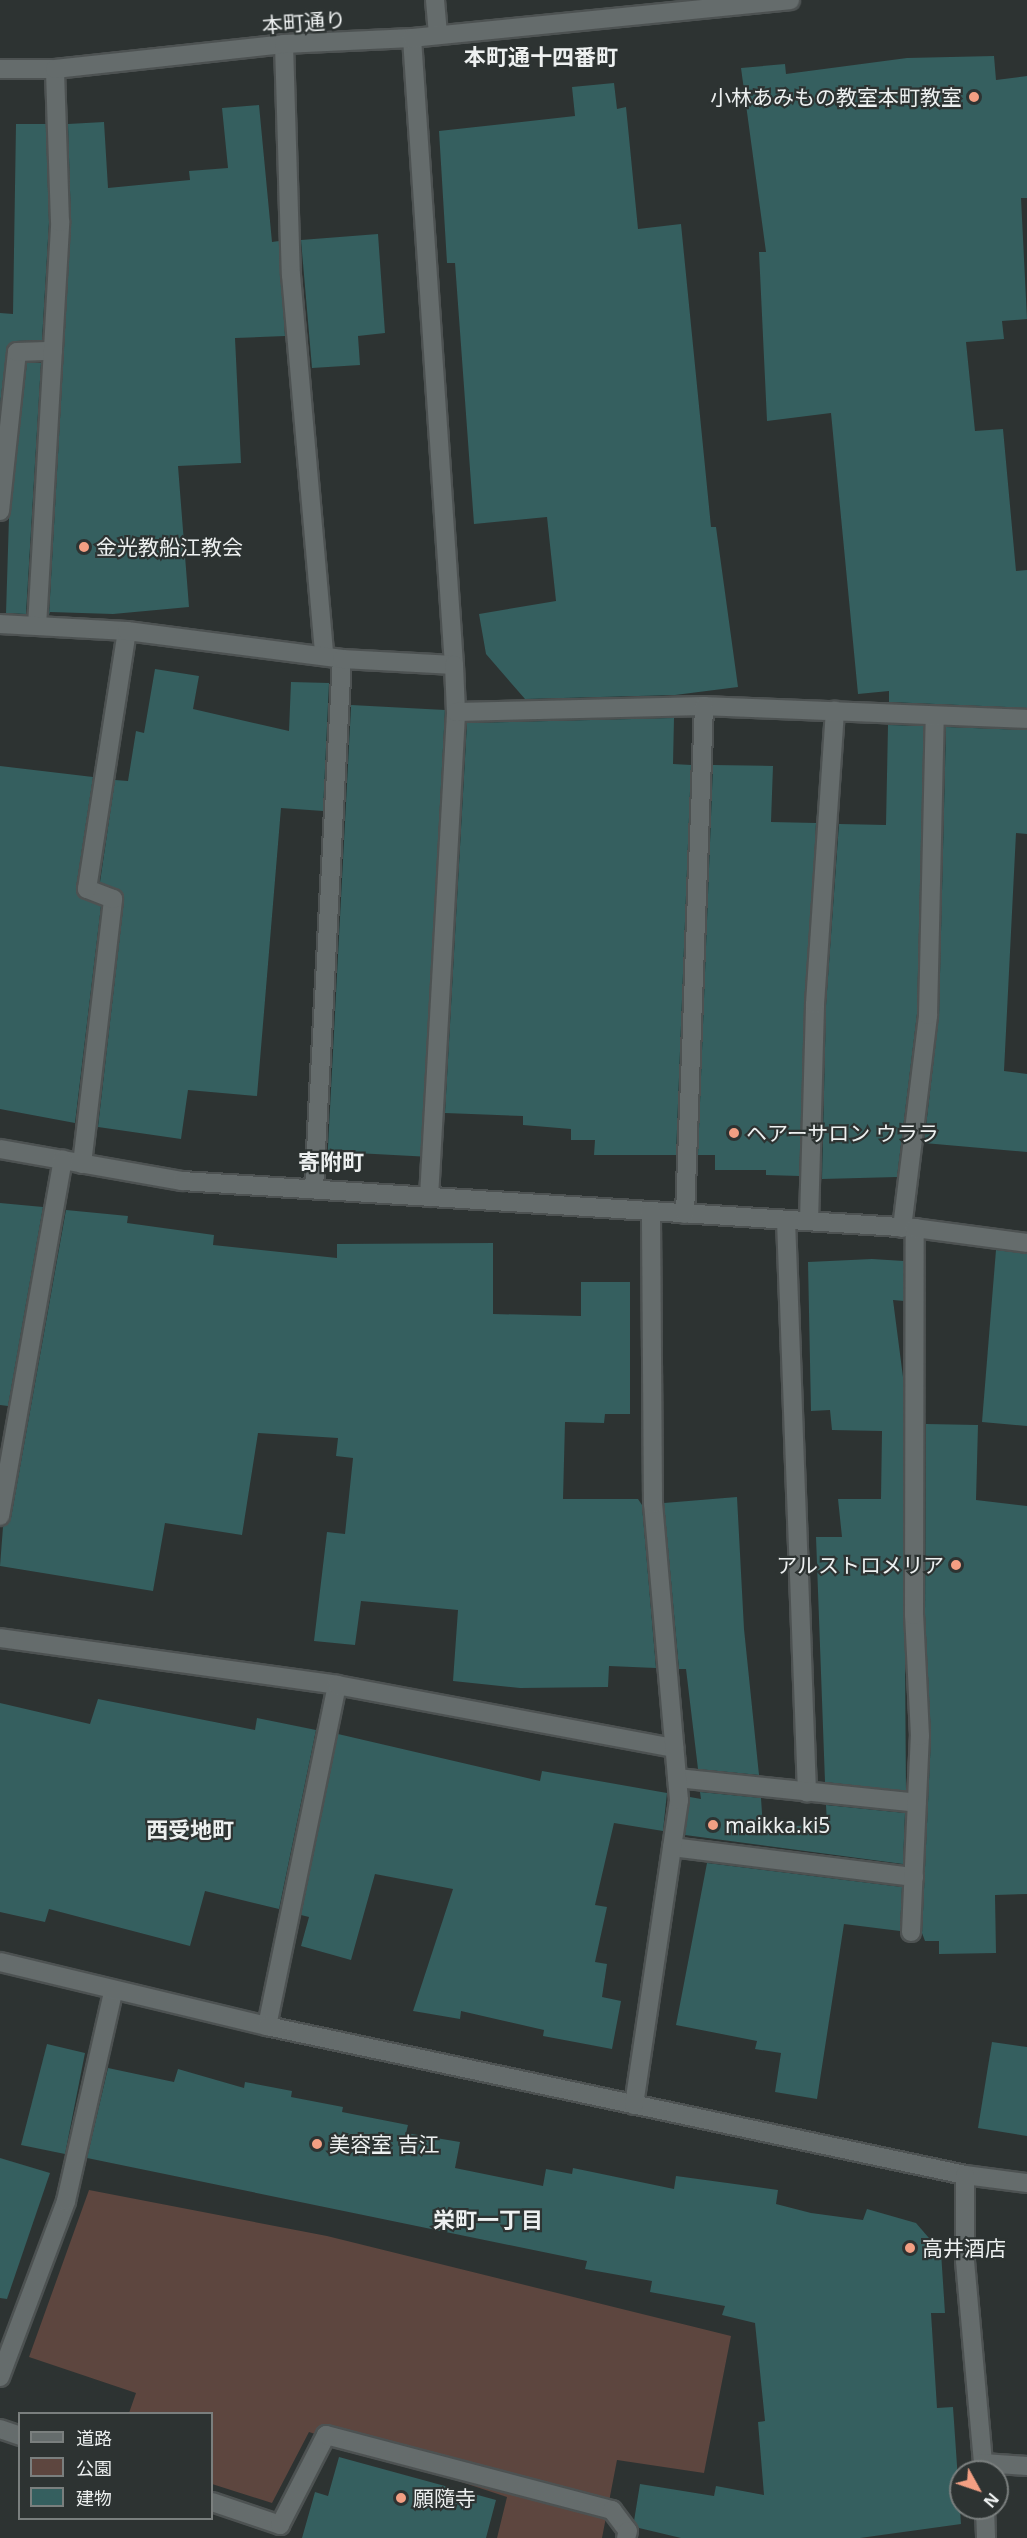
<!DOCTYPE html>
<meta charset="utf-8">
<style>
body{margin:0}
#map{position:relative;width:1027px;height:2538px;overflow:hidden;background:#2d3332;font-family:"Noto Sans","Noto Sans JP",sans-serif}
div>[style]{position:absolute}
.green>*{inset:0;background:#5d463f}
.building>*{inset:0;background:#355f5f;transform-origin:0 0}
.roads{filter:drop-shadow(2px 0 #4d5252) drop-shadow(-2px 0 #4d5252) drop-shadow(0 2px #4d5252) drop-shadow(0 -2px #4d5252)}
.service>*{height:18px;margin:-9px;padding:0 9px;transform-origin:9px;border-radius:9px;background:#656c6c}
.minor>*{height:18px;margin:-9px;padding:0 9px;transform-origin:9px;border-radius:9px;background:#656c6c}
.tertiary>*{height:18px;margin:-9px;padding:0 9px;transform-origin:9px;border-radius:9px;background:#656c6c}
.dots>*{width:16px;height:16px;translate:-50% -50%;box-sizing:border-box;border:3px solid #2d3332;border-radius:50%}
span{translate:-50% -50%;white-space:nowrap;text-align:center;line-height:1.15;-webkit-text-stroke:4.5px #2d3332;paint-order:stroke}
.street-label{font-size:21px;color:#edf0f0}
.poi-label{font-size:21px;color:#edf0f0}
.right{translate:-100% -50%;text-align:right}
.left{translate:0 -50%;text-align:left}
.neighbourhood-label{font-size:22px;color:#edf0f0;font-weight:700}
.legend{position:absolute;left:18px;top:2412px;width:195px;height:108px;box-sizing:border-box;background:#2d3332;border:2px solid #7a7f7e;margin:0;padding:8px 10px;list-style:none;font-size:18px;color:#edf0f0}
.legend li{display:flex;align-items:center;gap:12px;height:30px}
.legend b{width:30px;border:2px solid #7a7f7e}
.north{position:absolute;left:949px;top:2460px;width:60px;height:60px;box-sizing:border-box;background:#2d3332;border:2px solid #7a7f7e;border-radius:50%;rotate:130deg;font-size:16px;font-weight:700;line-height:24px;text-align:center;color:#edf0f0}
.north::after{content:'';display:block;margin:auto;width:21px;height:27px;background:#f39f83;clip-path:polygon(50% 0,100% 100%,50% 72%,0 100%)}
</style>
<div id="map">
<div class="green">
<i style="clip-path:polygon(89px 2190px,327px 2236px,731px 2336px,704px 2473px,617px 2460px,602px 2538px,497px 2538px,507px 2497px,309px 2432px,272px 2503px,212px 2484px,212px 2414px,129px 2413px,136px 2393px,29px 2357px)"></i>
</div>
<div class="building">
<i style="clip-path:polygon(994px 56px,996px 80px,1027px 76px,1027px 198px,1021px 198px,1027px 319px,1002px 321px,1004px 339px,966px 342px,975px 431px,1003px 429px,1016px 571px,1027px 570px,1027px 708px,889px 702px,889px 691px,858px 694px,831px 413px,767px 421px,759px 252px,766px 252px,741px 68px,785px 64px,786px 74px,907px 58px)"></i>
<i style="clip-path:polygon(614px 83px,617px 109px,626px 107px,638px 229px,681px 224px,711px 527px,716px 527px,738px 687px,675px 695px,525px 699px,486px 654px,479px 614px,556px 601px,547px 517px,474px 524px,455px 263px,447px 263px,439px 131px,575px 116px,572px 87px)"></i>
<i style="clip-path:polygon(259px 105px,272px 242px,279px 241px,285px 336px,235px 338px,241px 463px,178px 466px,189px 607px,113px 614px,50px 612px,49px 615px,71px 223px,68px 124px,104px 122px,108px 188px,190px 180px,189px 171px,228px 168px,222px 108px)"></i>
<i style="clip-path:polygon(16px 124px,46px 124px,49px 222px,42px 340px,16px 341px,7px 346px,0 405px,0 313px,13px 314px)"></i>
<i style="clip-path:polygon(378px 234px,385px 333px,358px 336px,360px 365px,312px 368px,301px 240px)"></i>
<i style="clip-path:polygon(27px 363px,41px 363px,26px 614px,6px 613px,9px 518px)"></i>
<i style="clip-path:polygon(155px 669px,199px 676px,193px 709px,289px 731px,291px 682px,329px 683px,323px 811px,281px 808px,257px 1096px,188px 1090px,181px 1139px,98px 1127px,124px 900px,121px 891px,100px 882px,115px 780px,128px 781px,136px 731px,144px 733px)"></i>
<i style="left:445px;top:710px;width:447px;height:94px;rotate:93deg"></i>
<i style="clip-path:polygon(674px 718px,673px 764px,691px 765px,676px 1155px,594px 1155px,595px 1140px,571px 1140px,571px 1129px,523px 1125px,523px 1116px,445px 1113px,467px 723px)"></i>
<i style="clip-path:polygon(888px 725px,924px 726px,917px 1014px,897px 1177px,822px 1179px,826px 1005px,839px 824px,886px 825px)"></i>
<i style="clip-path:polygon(946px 727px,1027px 730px,1027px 834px,1016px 833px,1004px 1071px,1027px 1074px,1027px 1152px,924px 1143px,939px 1015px)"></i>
<i style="clip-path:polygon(713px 765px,773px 766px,771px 822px,816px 823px,799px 1176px,766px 1175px,766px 1170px,715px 1170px,715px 1155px,698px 1155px)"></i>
<i style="clip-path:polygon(0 766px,93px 777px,76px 888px,79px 897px,101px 906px,75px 1123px,0 1109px)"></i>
<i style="clip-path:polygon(0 1203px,43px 1207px,8px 1406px,0 1405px)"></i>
<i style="clip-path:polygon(66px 1210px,128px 1216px,127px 1223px,214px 1235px,213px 1245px,337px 1258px,337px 1244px,493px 1243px,493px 1314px,581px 1316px,581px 1282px,630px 1282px,630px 1414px,605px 1414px,604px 1423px,565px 1422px,563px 1499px,638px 1499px,642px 1505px,656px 1668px,609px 1666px,608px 1687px,520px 1688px,453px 1681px,458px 1610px,361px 1601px,355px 1645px,314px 1641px,327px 1532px,345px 1534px,353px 1458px,336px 1456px,338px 1438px,258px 1433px,242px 1535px,165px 1523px,153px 1591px,0 1566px,3px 1527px,11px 1518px)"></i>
<i style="clip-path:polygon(996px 1250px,1027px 1254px,1027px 1426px,982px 1422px)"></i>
<i style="clip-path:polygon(872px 1259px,904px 1261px,904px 1301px,893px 1300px,903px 1377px,906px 1791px,825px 1782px,816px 1537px,842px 1537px,838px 1499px,881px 1499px,882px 1431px,832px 1430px,830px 1410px,811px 1411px,808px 1262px)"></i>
<i style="clip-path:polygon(926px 1424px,978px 1425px,976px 1500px,1027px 1506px,1027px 1894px,995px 1895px,996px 1953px,939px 1954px,939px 1941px,925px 1941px,922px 1933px,931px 1737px,925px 1615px)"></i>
<i style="clip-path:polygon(737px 1497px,744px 1629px,759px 1775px,698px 1769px,686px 1669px,679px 1669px,664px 1503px)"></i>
<i style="clip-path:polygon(98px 1699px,255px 1730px,257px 1718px,316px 1730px,279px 1909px,205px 1891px,190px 1946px,49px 1909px,45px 1922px,0 1912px,0 1703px,90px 1724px)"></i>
<i style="clip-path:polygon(338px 1734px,540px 1781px,542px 1771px,667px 1793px,663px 1831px,614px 1823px,595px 1905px,607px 1907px,595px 1962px,607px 1964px,602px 1997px,621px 2001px,612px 2049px,543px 2036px,544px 2030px,461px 2011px,460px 2019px,413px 2011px,453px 1889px,375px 1874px,351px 1960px,301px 1946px,309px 1917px,301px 1915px)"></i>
<i style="clip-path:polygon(700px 1792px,761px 1798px,763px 1828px,827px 1824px,826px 1805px,905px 1813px,903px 1864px,685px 1835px,690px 1797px,701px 1799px)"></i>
<i style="clip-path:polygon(707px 1863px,902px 1887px,900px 1931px,844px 1924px,817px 2099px,775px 2092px,781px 2053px,755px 2049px,757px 2041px,676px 2025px)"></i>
<i style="clip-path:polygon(992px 2042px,1027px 2047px,1027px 2136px,978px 2128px)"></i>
<i style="clip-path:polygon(47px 2044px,85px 2053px,65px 2154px,21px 2145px)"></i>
<i style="clip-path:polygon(108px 2068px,174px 2082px,178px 2069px,244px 2088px,245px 2082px,292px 2091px,291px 2097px,343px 2107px,342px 2112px,408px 2125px,406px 2133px,460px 2142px,455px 2168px,543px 2186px,546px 2169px,572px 2174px,573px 2168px,674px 2189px,676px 2176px,778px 2190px,776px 2204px,811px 2213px,863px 2220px,867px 2209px,916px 2223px,941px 2252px,945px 2313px,931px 2313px,937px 2408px,953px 2407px,961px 2524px,860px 2538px,681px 2538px,639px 2528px,634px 2521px,640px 2484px,714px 2496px,716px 2486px,764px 2495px,758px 2422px,765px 2421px,755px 2323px,722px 2315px,725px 2306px,650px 2292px,652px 2281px,585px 2269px,587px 2261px,87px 2158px)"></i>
<i style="clip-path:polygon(0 2158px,50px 2173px,7px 2299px,0 2298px)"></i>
<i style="clip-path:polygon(339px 2457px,496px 2500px,486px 2538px,302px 2538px,315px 2492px,328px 2496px)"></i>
</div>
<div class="roads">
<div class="service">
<i style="left:284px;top:44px;width:231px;rotate:88.3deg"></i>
<i style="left:291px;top:275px;width:382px;rotate:85deg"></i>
<i style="left:0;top:511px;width:160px;rotate:-83.9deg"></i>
<i style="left:17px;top:352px;width:36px;rotate:-2deg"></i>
<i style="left:37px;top:626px;width:405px;rotate:-86.7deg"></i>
<i style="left:60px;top:222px;width:153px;rotate:-91.9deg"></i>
<i style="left:82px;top:1164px;width:267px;rotate:-83.3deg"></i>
<i style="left:113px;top:899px;width:28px;rotate:-159deg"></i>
<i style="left:87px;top:889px;width:261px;rotate:-81.2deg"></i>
<i style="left:314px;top:1189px;width:531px;rotate:-86.98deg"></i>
<i style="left:429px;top:1197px;width:486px;rotate:-86.8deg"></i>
<i style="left:786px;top:1220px;width:573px;rotate:87.9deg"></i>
<i style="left:809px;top:1221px;width:217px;rotate:-88.4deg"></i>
<i style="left:815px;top:1004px;width:294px;rotate:-86.1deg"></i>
<i style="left:902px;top:1228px;width:215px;rotate:-83deg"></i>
<i style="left:928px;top:1015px;width:299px;rotate:-88.7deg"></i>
<i style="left:677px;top:1778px;width:241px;rotate:5.9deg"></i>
<i style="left:672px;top:1847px;width:244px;rotate:7.1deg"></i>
<i style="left:911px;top:1932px;width:196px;rotate:-87.4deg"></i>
<i style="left:920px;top:1736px;width:121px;rotate:-92.8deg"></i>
<i style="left:914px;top:1615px;width:387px;rotate:-89.9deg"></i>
<i style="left:267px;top:2026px;width:348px;rotate:-78.4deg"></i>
<i style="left:0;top:2377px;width:188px;rotate:-69.4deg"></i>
<i style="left:66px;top:2201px;width:213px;rotate:-77.3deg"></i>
<i style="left:0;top:2429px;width:21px;rotate:19deg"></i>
<i style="left:212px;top:2502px;width:72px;rotate:18.7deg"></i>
<i style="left:280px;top:2525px;width:101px;rotate:-62.9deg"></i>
<i style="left:326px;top:2435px;width:296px;rotate:14.7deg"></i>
</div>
<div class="minor">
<i style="left:435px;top:0;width:35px;rotate:85deg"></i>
<i style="left:412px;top:38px;width:628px;rotate:86.17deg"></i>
<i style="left:0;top:624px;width:127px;rotate:3.2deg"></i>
<i style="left:127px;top:631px;width:217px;rotate:7.4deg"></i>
<i style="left:342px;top:659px;width:112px;rotate:3.1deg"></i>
<i style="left:454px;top:665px;width:47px;rotate:87.6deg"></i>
<i style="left:456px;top:712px;width:248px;rotate:-1.4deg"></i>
<i style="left:704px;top:706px;width:323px;rotate:2.3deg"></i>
<i style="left:0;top:1149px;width:185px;rotate:10deg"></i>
<i style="left:182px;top:1181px;width:735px;rotate:3.67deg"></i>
<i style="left:915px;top:1228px;width:113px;rotate:7.6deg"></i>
<i style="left:685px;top:1214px;width:508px;rotate:-87.86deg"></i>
<i style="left:0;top:1516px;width:362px;rotate:-80deg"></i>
<i style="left:0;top:1638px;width:340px;rotate:7.9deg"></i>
<i style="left:337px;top:1685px;width:343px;rotate:10.6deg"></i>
<i style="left:0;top:1962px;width:275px;rotate:13.5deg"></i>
<i style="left:267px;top:2026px;width:714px;rotate:12.05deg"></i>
<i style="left:965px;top:2175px;width:63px;rotate:7.4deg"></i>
<i style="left:634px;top:2105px;width:308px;rotate:-81.6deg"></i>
<i style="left:679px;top:1800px;width:297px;rotate:-95deg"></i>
<i style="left:653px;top:1504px;width:293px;rotate:-90.4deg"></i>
<i style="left:965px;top:2175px;width:86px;rotate:90deg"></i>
<i style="left:965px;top:2261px;width:212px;rotate:84.9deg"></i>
<i style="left:983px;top:2463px;width:44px;rotate:3.9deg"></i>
<i style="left:985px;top:2508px;width:30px;rotate:88deg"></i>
<i style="left:612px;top:2510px;width:26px;rotate:53deg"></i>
<i style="left:628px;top:2531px;width:7px;rotate:106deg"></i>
</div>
<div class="tertiary">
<i style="left:0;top:69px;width:55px"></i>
<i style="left:55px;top:69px;width:230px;rotate:-6.2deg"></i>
<i style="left:284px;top:44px;width:128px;rotate:-2.7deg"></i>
<i style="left:412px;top:38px;width:380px;rotate:-5.7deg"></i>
</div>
</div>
<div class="dots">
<i style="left:974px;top:97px;background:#f39f83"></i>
<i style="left:84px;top:547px;background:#f39f83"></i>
<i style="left:734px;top:1133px;background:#f39f83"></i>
<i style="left:956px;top:1565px;background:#f39f83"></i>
<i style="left:713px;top:1825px;background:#f39f83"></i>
<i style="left:317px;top:2144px;background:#f39f83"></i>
<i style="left:910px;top:2248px;background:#f39f83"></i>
<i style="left:401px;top:2498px;background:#f39f83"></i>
</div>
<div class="street-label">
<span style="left:304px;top:22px;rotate:-4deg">本町通り</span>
</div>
<div class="poi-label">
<span class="right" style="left:962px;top:97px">小林あみもの教室本町教室</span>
<span class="left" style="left:96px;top:547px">金光教船江教会</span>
<span class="left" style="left:746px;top:1133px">ヘアーサロン ウララ</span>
<span class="right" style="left:944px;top:1565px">アルストロメリア</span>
<span class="left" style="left:725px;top:1825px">maikka.ki5</span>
<span class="left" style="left:329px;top:2144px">美容室 吉江</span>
<span class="left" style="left:922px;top:2248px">高井酒店</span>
<span class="left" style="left:413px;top:2498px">願隨寺</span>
</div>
<div class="neighbourhood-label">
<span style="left:541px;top:57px">本町通十四番町</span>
<span style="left:331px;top:1162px">寄附町</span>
<span style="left:190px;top:1830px">西受地町</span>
<span style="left:488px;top:2220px">栄町一丁目</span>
</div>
<ul class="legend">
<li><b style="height:8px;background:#656c6c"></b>道路</li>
<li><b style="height:16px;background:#5d463f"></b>公園</li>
<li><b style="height:16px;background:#355f5f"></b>建物</li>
</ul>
<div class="north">N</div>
</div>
